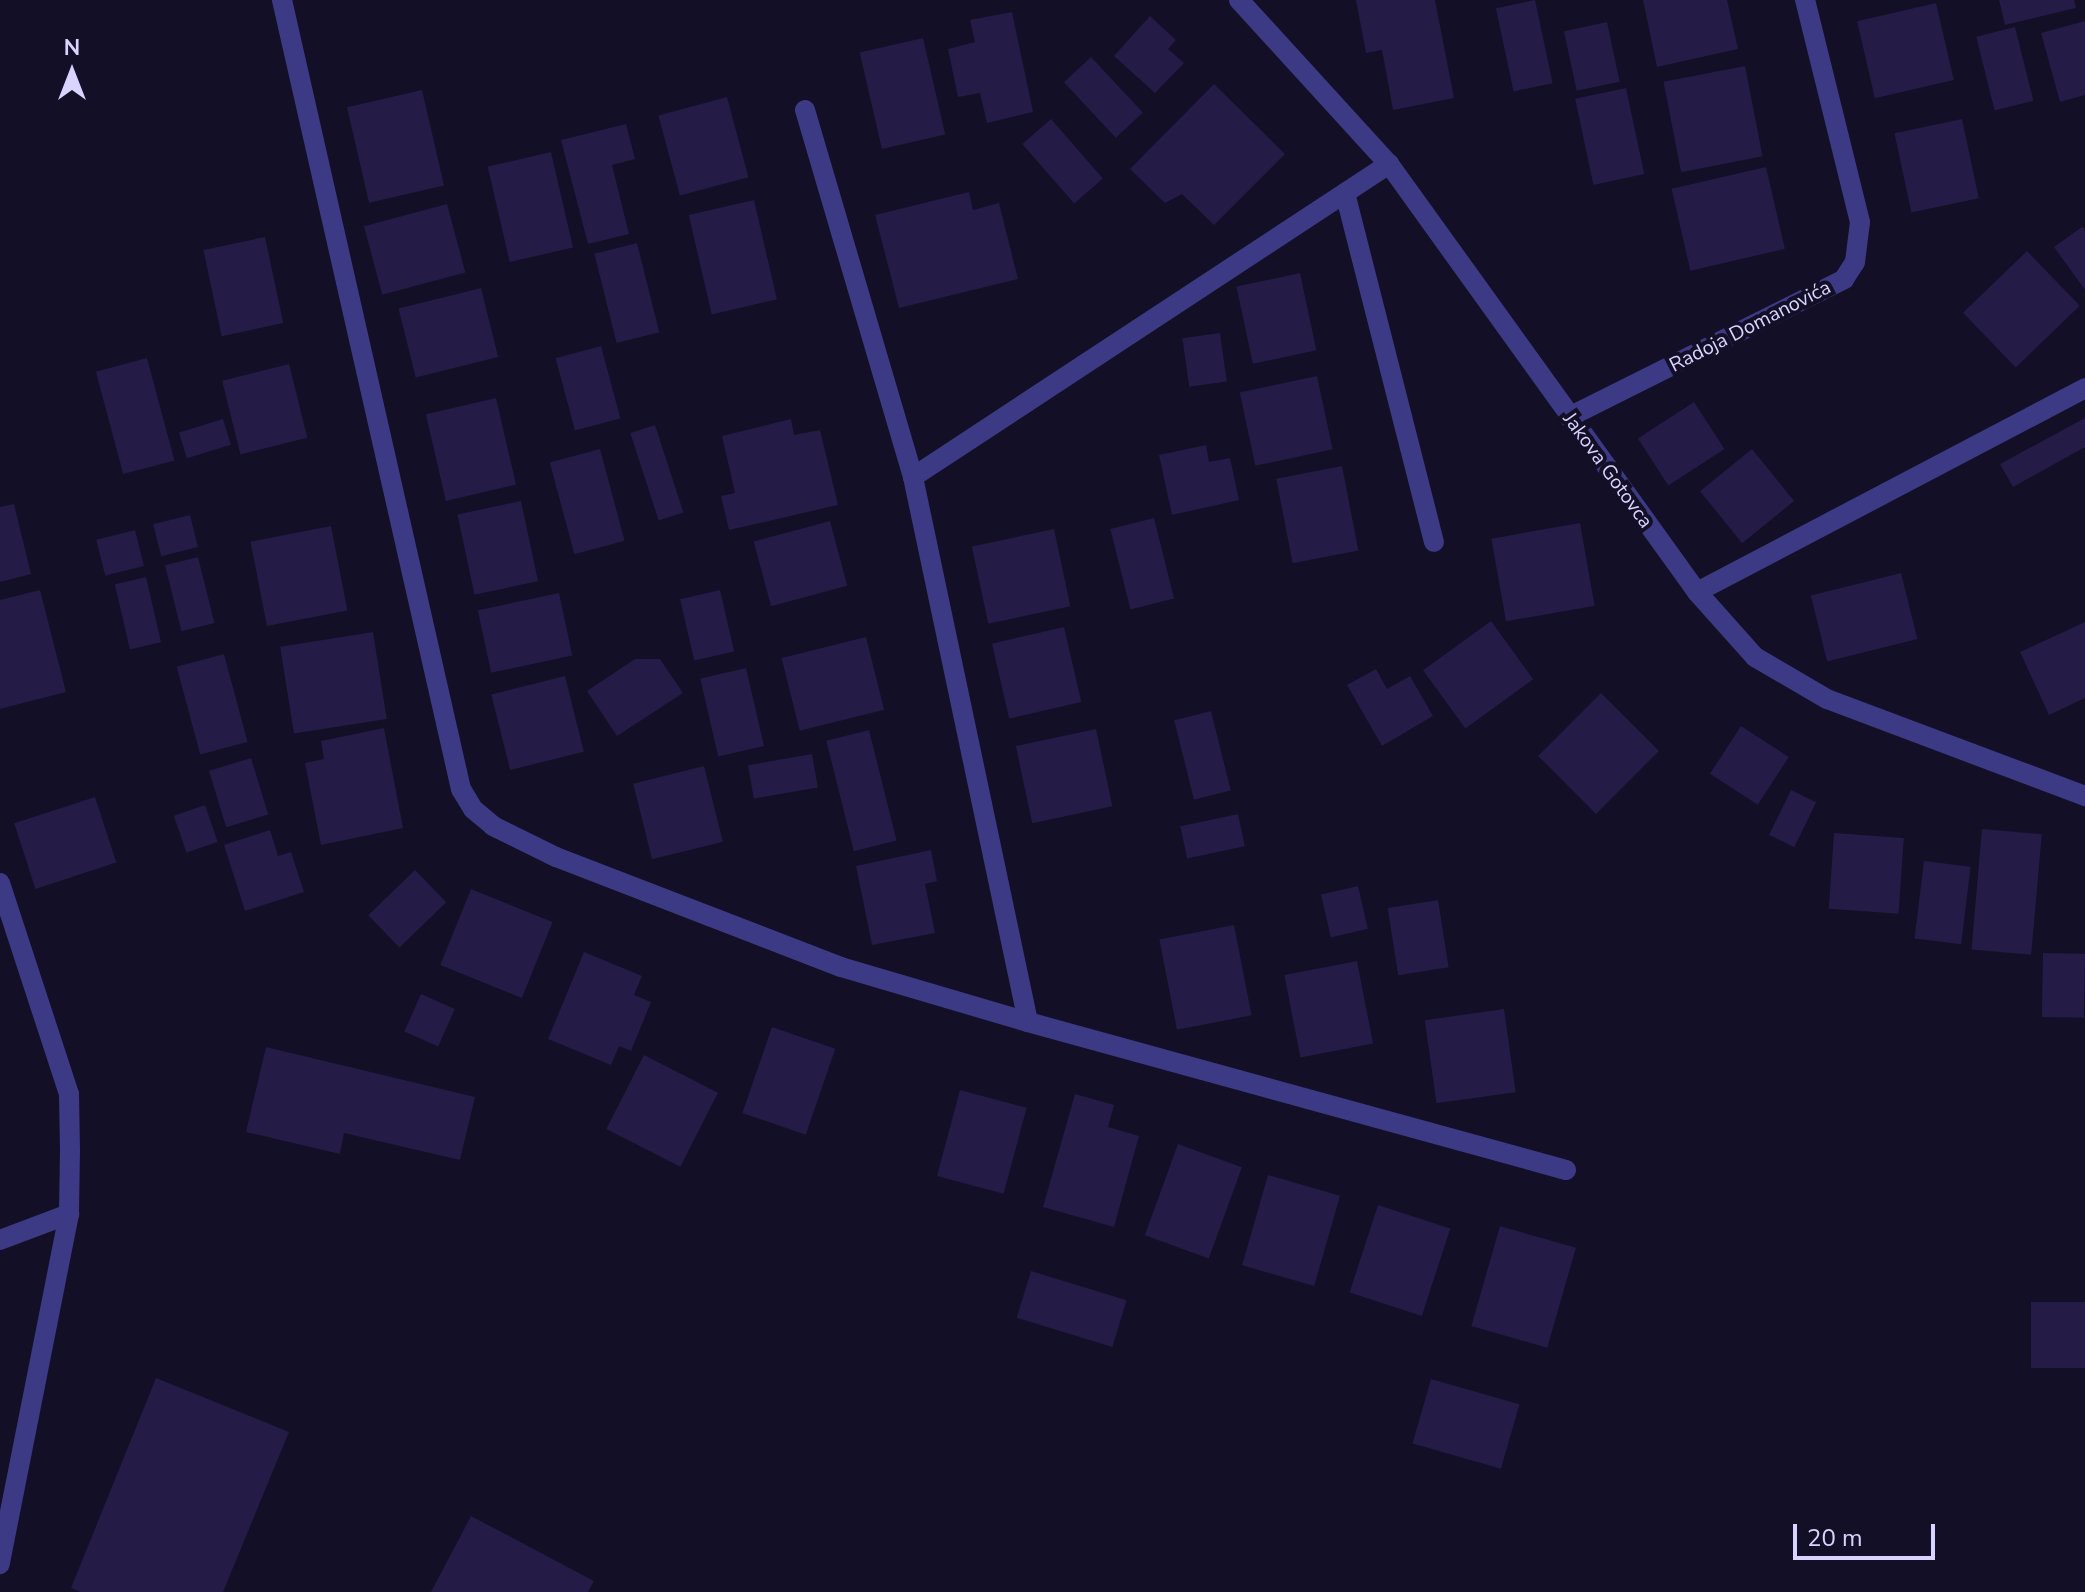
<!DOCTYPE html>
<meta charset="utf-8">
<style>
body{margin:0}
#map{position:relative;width:2085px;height:1592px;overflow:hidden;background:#130f26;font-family:"Nunito Sans",sans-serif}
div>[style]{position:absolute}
.building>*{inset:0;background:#241b47;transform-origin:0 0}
.minor>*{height:20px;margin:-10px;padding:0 10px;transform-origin:10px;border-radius:10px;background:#3d3a85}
span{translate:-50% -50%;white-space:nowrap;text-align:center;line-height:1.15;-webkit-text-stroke:8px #130f26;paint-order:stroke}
.street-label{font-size:20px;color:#d9d4ff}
.north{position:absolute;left:32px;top:32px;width:80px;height:80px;-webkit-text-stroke:6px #130f26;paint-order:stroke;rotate:0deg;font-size:22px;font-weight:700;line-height:32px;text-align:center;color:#d9d4ff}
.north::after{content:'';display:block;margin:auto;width:28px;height:36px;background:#d9d4ff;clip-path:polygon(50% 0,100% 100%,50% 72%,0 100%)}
.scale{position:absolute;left:1793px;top:1524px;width:142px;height:36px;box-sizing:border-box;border:4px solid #d9d4ff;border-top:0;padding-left:10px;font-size:24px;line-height:28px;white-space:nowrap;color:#d9d4ff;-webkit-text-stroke:6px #130f26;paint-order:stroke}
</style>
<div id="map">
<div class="building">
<i style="clip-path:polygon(1356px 0,1435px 0,1454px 98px,1393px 110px,1382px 50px,1366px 53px)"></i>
<i style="left:1535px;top:0;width:85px;height:40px;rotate:78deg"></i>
<i style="clip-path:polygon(1643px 0,1727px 0,1738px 49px,1657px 67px)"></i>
<i style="clip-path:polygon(1999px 0,2074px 0,2076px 8px,2005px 25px)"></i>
<i style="left:1936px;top:3px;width:79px;height:81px;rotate:77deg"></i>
<i style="clip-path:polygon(1012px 12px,1033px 112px,987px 123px,980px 93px,958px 97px,948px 49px,975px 42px,970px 20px)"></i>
<i style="clip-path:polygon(1150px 16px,1176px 40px,1168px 49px,1184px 63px,1155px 93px,1114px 56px)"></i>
<i style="clip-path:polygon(2085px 21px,2085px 95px,2060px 102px,2041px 33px)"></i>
<i style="left:1607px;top:22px;width:61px;height:44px;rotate:78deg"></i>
<i style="left:2015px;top:27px;width:76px;height:40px;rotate:76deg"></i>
<i style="left:923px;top:38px;width:99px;height:65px;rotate:77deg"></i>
<i style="left:1091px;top:57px;width:76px;height:37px;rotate:47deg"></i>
<i style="left:1745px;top:66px;width:92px;height:83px;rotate:79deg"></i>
<i style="clip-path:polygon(1214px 84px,1285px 154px,1214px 225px,1182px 194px,1165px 203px,1130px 169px)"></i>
<i style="left:1626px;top:88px;width:88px;height:52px;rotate:78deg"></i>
<i style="left:422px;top:90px;width:98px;height:77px;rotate:77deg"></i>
<i style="left:727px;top:97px;width:83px;height:71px;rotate:75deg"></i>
<i style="left:1051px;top:119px;width:79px;height:38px;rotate:49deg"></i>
<i style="left:1962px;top:119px;width:81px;height:69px;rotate:78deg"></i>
<i style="clip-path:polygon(626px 124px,635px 159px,612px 165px,629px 234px,588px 244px,561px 140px)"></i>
<i style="left:551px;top:152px;width:98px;height:65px;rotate:77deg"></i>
<i style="left:1766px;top:167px;width:84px;height:97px;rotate:77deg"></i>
<i style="clip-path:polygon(969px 192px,973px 210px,999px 203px,1018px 279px,899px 308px,875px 215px)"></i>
<i style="left:754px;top:200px;width:102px;height:67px;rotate:77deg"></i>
<i style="left:447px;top:204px;width:71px;height:86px;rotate:75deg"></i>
<i style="clip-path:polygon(2082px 227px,2085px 230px,2085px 290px,2054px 247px)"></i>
<i style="left:265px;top:237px;width:88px;height:63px;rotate:78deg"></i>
<i style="left:637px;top:243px;width:92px;height:44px;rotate:76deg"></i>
<i style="left:2027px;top:251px;width:76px;height:89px;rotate:46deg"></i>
<i style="left:1300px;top:273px;width:79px;height:65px;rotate:78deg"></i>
<i style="left:481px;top:288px;width:71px;height:85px;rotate:76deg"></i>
<i style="left:1220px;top:333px;width:49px;height:38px;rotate:82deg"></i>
<i style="left:601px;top:346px;width:75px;height:47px;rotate:75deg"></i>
<i style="left:147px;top:358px;width:106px;height:53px;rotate:75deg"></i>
<i style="left:289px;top:364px;width:76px;height:69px;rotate:76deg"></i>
<i style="left:1317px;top:376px;width:75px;height:79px;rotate:78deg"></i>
<i style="left:496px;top:398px;width:89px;height:72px;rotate:77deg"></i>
<i style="left:1694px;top:402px;width:56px;height:67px;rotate:57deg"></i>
<i style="clip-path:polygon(2085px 418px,2085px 447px,2013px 487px,2000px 464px)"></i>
<i style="left:223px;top:419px;width:27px;height:46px;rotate:73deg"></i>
<i style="clip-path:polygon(791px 419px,794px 435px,820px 430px,838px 505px,729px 530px,721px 496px,735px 493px,722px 436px)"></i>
<i style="left:655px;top:425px;width:92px;height:26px;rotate:72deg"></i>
<i style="clip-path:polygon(1206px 445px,1209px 462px,1230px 458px,1239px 500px,1172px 515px,1159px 455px)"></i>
<i style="left:600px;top:449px;width:95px;height:52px;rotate:75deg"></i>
<i style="left:1752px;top:449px;width:67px;height:67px;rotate:51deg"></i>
<i style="left:1342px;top:466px;width:86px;height:67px;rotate:79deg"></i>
<i style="left:521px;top:501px;width:82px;height:65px;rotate:78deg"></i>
<i style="clip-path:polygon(14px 504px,31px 574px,0 582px,0 507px)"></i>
<i style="left:190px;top:515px;width:33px;height:38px;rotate:76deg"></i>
<i style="left:1154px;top:518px;width:83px;height:45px;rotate:76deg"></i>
<i style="left:830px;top:521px;width:67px;height:79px;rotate:75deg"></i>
<i style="left:1580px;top:523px;width:84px;height:90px;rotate:80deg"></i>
<i style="left:331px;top:526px;width:86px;height:82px;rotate:79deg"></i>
<i style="left:1054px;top:529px;width:79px;height:84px;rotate:78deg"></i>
<i style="left:135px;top:530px;width:37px;height:40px;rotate:76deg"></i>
<i style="left:198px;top:557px;width:68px;height:34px;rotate:76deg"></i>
<i style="left:1901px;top:573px;width:68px;height:93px;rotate:76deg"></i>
<i style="left:146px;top:577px;width:67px;height:32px;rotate:77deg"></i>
<i style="clip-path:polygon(40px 590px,66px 692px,0 709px,0 600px)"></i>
<i style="left:720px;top:590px;width:63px;height:41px;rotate:77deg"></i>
<i style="left:559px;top:593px;width:64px;height:83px;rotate:78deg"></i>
<i style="left:1491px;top:621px;width:72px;height:84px;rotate:54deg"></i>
<i style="clip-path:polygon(2085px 622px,2085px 698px,2049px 715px,2020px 652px)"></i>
<i style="left:1064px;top:627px;width:77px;height:74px;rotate:77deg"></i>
<i style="left:373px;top:632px;width:88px;height:94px;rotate:81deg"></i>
<i style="left:866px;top:637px;width:75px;height:87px;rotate:76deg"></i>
<i style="left:224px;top:654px;width:91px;height:49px;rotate:75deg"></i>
<i style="clip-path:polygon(635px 659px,660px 659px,683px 693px,617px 736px,587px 691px)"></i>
<i style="left:746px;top:668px;width:80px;height:47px;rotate:77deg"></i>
<i style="clip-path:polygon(1376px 669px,1387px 689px,1410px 676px,1433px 716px,1382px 746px,1347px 685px)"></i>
<i style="left:565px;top:676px;width:78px;height:76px;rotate:76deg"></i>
<i style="left:1601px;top:693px;width:82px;height:89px;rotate:45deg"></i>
<i style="left:1211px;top:711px;width:82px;height:38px;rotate:76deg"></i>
<i style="left:1741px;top:726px;width:57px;height:57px;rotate:33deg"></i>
<i style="clip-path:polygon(384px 728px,403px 828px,321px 845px,305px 763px,324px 759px,321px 741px)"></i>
<i style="left:1096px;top:729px;width:79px;height:82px;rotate:78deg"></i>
<i style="left:869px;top:730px;width:114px;height:44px;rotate:76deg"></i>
<i style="left:812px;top:754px;width:34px;height:65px;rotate:80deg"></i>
<i style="left:251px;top:758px;width:59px;height:44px;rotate:73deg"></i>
<i style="left:704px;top:766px;width:78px;height:73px;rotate:76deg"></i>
<i style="left:1791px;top:790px;width:28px;height:50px;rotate:26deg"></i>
<i style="left:95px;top:797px;width:69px;height:85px;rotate:72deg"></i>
<i style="left:205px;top:805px;width:39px;height:33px;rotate:71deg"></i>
<i style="left:1238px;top:814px;width:33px;height:59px;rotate:78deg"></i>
<i style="left:1982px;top:829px;width:60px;height:121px;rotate:5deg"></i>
<i style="clip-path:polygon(270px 830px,278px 856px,291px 852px,304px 892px,245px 911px,224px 845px)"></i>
<i style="left:1834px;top:833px;width:70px;height:76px;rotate:4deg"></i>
<i style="clip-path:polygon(931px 850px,937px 881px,925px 884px,935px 933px,872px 945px,856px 866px)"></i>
<i style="left:1924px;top:861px;width:47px;height:78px;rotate:7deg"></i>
<i style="left:415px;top:870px;width:45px;height:65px;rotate:46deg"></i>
<i style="left:1358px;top:886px;width:44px;height:38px;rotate:77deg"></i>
<i style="left:471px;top:889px;width:88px;height:82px;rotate:22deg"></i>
<i style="left:1438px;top:900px;width:68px;height:51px;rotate:81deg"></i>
<i style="left:1234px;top:925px;width:92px;height:76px;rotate:79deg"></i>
<i style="clip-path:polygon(584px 952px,642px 976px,634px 995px,651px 1002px,631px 1051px,619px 1046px,611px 1065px,548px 1039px)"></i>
<i style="left:2043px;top:953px;width:42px;height:64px;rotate:1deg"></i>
<i style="left:1357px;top:961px;width:84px;height:74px;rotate:79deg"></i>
<i style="left:421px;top:994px;width:37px;height:41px;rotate:24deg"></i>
<i style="left:1504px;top:1009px;width:84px;height:80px;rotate:82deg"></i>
<i style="left:772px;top:1027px;width:67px;height:91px;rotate:19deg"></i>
<i style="clip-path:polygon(266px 1047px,475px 1097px,460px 1160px,344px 1133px,340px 1154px,246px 1132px)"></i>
<i style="left:644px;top:1055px;width:83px;height:83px;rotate:27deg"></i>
<i style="left:960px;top:1090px;width:69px;height:89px;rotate:15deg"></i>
<i style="clip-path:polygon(1075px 1094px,1114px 1105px,1108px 1127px,1139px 1136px,1114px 1227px,1043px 1207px)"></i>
<i style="left:1178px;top:1144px;width:68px;height:97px;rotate:20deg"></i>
<i style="left:1268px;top:1175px;width:75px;height:94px;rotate:16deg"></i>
<i style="left:1378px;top:1205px;width:76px;height:92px;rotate:18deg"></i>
<i style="left:1500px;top:1226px;width:79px;height:104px;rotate:16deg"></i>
<i style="left:1031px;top:1271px;width:100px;height:49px;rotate:17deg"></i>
<i style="left:2085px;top:1302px;width:66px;height:54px;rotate:90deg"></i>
<i style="clip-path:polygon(156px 1378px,289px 1432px,223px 1592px,81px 1592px,71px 1588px)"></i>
<i style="left:1431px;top:1379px;width:92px;height:67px;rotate:16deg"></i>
<i style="clip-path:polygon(471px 1516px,594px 1581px,588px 1592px,431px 1592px)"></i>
</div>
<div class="minor">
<i style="left:282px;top:0;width:809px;rotate:77.22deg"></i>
<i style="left:461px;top:789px;width:23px;rotate:59deg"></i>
<i style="left:473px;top:809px;width:26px;rotate:40deg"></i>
<i style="left:493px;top:826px;width:70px;rotate:26.2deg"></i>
<i style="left:556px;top:857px;width:305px;rotate:21.1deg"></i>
<i style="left:841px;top:967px;width:195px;rotate:16.4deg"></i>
<i style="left:1239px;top:0;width:222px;rotate:47.6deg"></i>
<i style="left:1389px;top:164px;width:527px;rotate:54.26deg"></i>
<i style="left:1697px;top:592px;width:87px;rotate:48.3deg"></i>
<i style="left:1755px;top:657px;width:83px;rotate:30.3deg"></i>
<i style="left:1827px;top:699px;width:276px;rotate:20.6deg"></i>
<i style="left:805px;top:110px;width:383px;rotate:73.6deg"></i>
<i style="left:913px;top:477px;width:557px;rotate:78.08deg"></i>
<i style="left:1028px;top:1022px;width:558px;rotate:15.38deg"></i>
<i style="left:1345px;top:193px;width:360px;rotate:75.7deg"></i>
<i style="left:1569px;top:417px;width:308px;rotate:-26.6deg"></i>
<i style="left:1844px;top:279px;width:20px;rotate:-57deg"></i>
<i style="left:1855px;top:262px;width:40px;rotate:-82.9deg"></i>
<i style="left:1860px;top:222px;width:229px;rotate:-103.9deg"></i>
<i style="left:913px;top:477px;width:570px;rotate:-33.33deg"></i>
<i style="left:1697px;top:592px;width:438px;rotate:-27.7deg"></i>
<i style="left:0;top:883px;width:222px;rotate:71.9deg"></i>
<i style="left:69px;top:1094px;width:55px;rotate:89deg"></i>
<i style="left:70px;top:1149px;width:65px;rotate:90.9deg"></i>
<i style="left:69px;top:1214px;width:357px;rotate:101.2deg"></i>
<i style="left:0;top:1240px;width:74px;rotate:-20.6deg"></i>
</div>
<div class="street-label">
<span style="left:1750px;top:326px;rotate:-27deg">Radoja Domanovića</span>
<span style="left:1608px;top:470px;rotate:54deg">Jakova Gotovca</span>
</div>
<div class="north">N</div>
<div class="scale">20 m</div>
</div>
